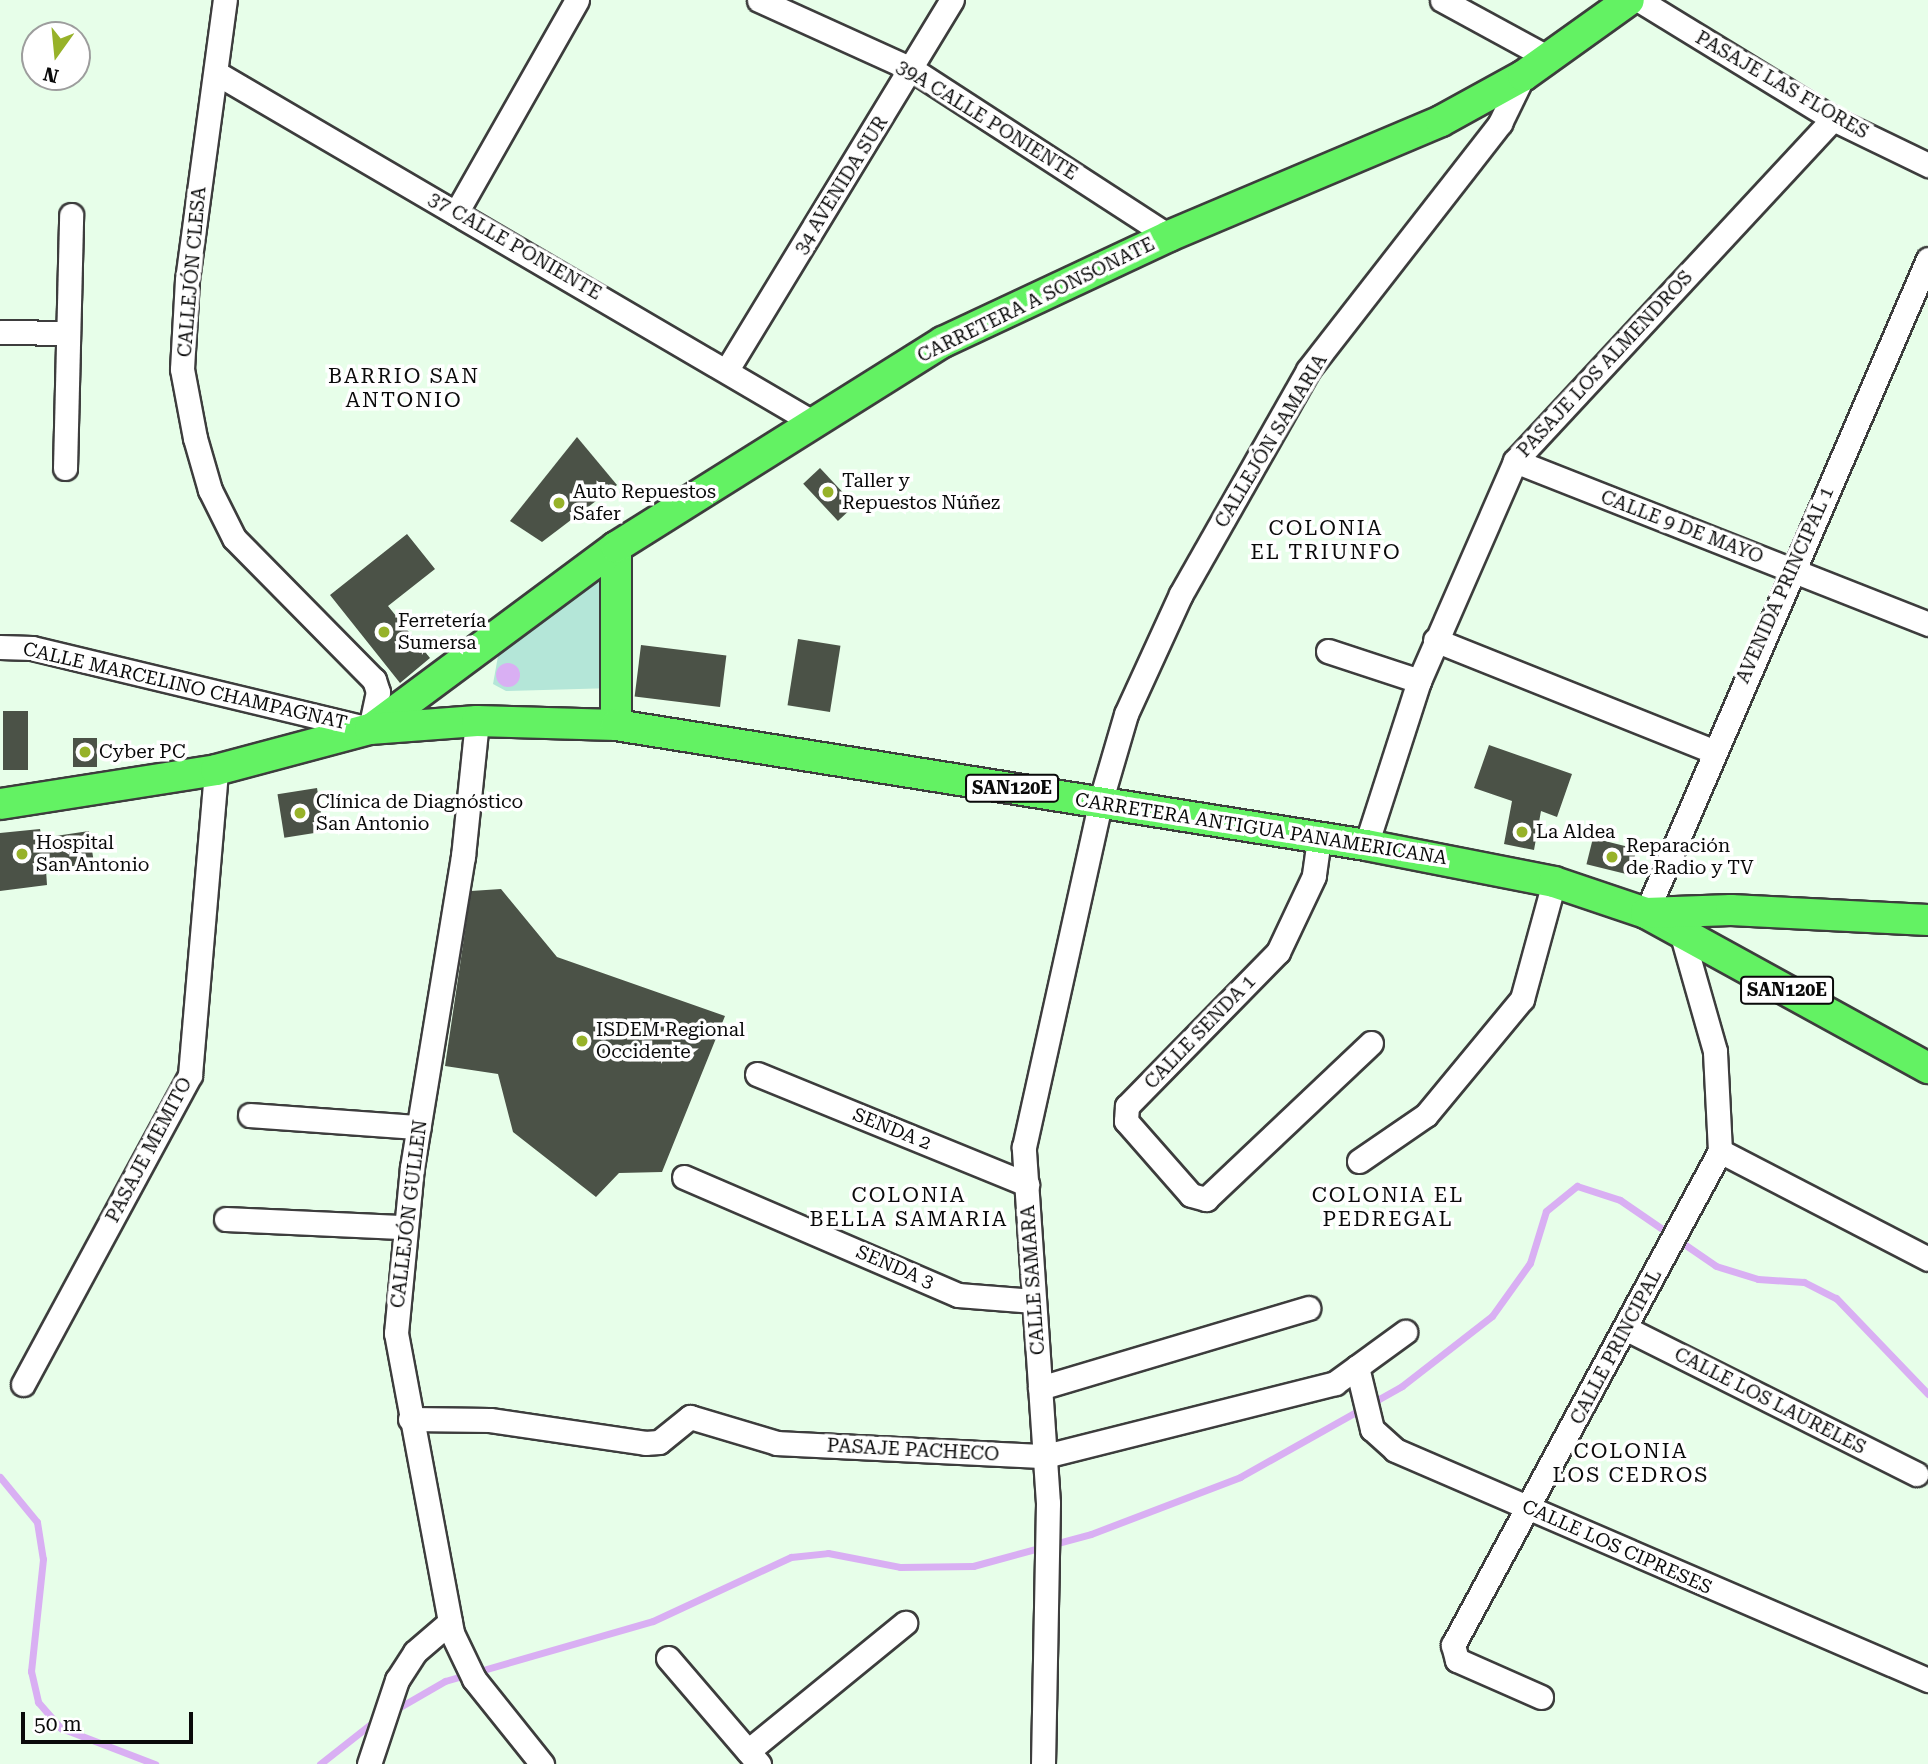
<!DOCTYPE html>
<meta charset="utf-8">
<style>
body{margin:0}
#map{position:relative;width:1928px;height:1764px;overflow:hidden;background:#e7fee9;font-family:"Roboto Serif",serif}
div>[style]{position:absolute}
.green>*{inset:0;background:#b4e6d8}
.water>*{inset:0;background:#d9aff3}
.round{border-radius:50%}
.stream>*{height:7px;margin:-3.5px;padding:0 3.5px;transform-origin:3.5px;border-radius:3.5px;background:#d9aff3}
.building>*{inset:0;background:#4b5247;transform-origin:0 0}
.roads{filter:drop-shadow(2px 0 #3d3d3d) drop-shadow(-2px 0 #3d3d3d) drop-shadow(0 2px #3d3d3d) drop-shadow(0 -2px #3d3d3d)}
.minor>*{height:23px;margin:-11.5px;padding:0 11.5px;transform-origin:11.5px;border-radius:11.5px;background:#fff}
.major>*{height:30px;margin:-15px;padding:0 15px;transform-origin:15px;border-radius:15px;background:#63f263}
.dots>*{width:19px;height:19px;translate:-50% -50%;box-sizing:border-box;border:4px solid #fff;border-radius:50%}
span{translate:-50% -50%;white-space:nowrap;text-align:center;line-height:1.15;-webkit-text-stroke:7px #fff;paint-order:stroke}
.shield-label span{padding:2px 5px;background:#fff;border:2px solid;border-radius:5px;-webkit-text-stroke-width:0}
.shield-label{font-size:18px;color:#0a0a0a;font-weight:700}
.street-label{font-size:19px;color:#0a0a0a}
.poi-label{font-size:19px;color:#0a0a0a}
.left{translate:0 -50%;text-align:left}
.neighbourhood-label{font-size:21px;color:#0a0a0a;letter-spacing:2px}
.north{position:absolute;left:21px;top:21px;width:70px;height:70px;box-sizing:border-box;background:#fff;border:2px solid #9d9d9d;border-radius:50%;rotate:195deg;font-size:19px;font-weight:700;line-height:28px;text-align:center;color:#0a0a0a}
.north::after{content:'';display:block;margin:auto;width:24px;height:32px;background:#97b229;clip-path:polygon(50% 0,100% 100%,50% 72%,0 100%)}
.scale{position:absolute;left:21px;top:1712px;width:172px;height:32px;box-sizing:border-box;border:4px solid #0a0a0a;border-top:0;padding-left:9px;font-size:21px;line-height:24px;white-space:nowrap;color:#0a0a0a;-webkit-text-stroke:5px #fff;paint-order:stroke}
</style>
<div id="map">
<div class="green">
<i style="clip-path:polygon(599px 581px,605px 585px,614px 688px,506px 691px,493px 684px,498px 656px)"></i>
</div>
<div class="water">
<i class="round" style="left:496px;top:663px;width:24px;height:24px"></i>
</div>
<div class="stream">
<i style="left:0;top:1477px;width:58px;rotate:50.6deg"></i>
<i style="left:37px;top:1522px;width:37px;rotate:81deg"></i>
<i style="left:43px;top:1559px;width:113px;rotate:96.1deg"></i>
<i style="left:31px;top:1671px;width:32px;rotate:77deg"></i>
<i style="left:38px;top:1702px;width:35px;rotate:49deg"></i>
<i style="left:61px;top:1728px;width:101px;rotate:21deg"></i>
<i style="left:393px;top:1711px;width:60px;rotate:-30deg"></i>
<i style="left:445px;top:1681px;width:216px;rotate:-16.1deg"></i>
<i style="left:653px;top:1621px;width:152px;rotate:-24.9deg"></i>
<i style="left:791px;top:1557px;width:37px;rotate:-6deg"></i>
<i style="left:828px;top:1553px;width:73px;rotate:11deg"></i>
<i style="left:900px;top:1567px;width:73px;rotate:-0.8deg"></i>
<i style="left:973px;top:1566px;width:122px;rotate:-15.2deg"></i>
<i style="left:1091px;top:1534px;width:160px;rotate:-20.9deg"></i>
<i style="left:1240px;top:1477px;width:186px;rotate:-29.3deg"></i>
<i style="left:1402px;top:1386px;width:114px;rotate:-37.9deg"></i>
<i style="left:1492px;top:1316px;width:65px;rotate:-54.4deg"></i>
<i style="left:1530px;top:1263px;width:54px;rotate:-72.9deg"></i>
<i style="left:1546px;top:1211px;width:40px;rotate:-39deg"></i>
<i style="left:1577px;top:1186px;width:45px;rotate:18deg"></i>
<i style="left:1620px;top:1200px;width:116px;rotate:34.5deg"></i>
<i style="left:1716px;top:1266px;width:44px;rotate:17.2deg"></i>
<i style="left:1758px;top:1279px;width:46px;rotate:3.7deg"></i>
<i style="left:1804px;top:1282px;width:36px;rotate:27deg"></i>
<i style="left:1836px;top:1298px;width:133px;rotate:46.2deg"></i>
<i style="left:320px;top:1764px;width:71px;rotate:-38.2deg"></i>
</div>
<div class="building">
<i style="clip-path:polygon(577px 437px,617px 485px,542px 542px,510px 521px)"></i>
<i style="left:820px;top:468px;width:51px;height:23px;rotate:47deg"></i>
<i style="clip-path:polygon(407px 534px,435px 569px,388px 606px,430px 658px,400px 683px,330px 595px)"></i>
<i style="left:798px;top:639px;width:43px;height:67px;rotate:9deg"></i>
<i style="left:641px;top:645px;width:86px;height:52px;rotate:7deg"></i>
<i style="left:3px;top:711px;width:25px;height:59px"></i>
<i style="left:73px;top:738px;width:24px;height:29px"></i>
<i style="clip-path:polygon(1489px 745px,1572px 774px,1557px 817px,1541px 811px,1534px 850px,1504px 844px,1512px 801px,1474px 788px)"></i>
<i style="left:317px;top:788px;width:44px;height:40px;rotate:81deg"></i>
<i style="clip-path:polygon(40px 829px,42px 838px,89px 831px,94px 863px,46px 870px,47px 885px,0 891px,0 833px)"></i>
<i style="left:1593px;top:838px;width:45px;height:27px;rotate:14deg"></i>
<i style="clip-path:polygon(501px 889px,557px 957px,725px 1016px,662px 1172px,619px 1173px,596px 1197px,513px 1132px,498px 1074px,445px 1066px,471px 891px)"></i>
</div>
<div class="roads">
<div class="minor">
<i style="left:759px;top:0;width:169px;rotate:24.4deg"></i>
<i style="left:913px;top:70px;width:305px;rotate:33deg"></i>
<i style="left:1442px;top:0;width:119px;rotate:28.5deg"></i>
<i style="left:1639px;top:0;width:228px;rotate:31.5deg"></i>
<i style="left:1833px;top:119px;width:106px;rotate:25.8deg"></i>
<i style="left:218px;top:74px;width:685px;rotate:30.35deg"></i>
<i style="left:456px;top:213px;width:245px;rotate:-60.4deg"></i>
<i style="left:0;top:332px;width:68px;rotate:0.8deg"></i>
<i style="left:728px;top:368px;width:431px;rotate:-58.7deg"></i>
<i style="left:1515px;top:461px;width:444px;rotate:21.5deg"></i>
<i style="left:65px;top:468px;width:253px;rotate:-88.6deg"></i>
<i style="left:1435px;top:640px;width:299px;rotate:21.8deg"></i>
<i style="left:0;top:647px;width:32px;rotate:2deg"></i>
<i style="left:32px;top:648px;width:348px;rotate:13.5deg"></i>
<i style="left:370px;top:729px;width:38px;rotate:-78deg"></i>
<i style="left:378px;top:692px;width:13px;rotate:-108deg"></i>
<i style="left:374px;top:680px;width:199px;rotate:-134.6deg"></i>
<i style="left:234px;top:538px;width:54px;rotate:-116.6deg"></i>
<i style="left:210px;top:490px;width:54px;rotate:-106.1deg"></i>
<i style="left:195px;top:438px;width:70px;rotate:-100.7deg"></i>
<i style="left:182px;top:369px;width:89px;rotate:-86.8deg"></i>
<i style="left:187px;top:280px;width:283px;rotate:-82.3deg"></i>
<i style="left:1328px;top:651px;width:96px;rotate:18.2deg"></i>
<i style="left:477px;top:721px;width:136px;rotate:95.9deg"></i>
<i style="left:463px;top:856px;width:315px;rotate:99.3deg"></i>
<i style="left:412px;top:1167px;width:167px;rotate:95.5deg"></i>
<i style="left:396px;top:1333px;width:305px;rotate:79.4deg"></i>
<i style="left:452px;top:1633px;width:51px;rotate:64.4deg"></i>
<i style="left:474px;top:1679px;width:109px;rotate:51.3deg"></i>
<i style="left:1319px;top:839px;width:37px;rotate:98deg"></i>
<i style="left:1314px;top:876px;width:84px;rotate:115.3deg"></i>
<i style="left:1278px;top:952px;width:216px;rotate:134.4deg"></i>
<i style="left:1127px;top:1106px;width:15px;rotate:94deg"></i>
<i style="left:1126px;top:1121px;width:98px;rotate:48.7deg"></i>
<i style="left:1191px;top:1195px;width:16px;rotate:15deg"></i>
<i style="left:1206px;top:1199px;width:227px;rotate:-43.4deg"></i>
<i style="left:1366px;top:845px;width:172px;rotate:-72.1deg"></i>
<i style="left:1419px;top:681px;width:240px;rotate:-66.4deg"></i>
<i style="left:1515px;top:461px;width:467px;rotate:-47.1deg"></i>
<i style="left:1646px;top:913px;width:712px;rotate:-66.67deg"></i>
<i style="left:757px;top:1074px;width:292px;rotate:22.2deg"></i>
<i style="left:250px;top:1115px;width:169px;rotate:4.1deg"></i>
<i style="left:1720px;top:1151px;width:234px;rotate:27.4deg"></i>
<i style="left:1359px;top:1161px;width:81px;rotate:-34.5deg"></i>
<i style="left:1426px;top:1115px;width:151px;rotate:-50.4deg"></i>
<i style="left:1522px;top:999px;width:121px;rotate:-74.7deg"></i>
<i style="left:684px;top:1177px;width:298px;rotate:23.3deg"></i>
<i style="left:958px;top:1295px;width:76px;rotate:4.5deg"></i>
<i style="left:226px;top:1219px;width:179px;rotate:2.6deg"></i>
<i style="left:1625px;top:1328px;width:326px;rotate:26.6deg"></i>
<i style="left:1357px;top:1367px;width:64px;rotate:76.4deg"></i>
<i style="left:1372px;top:1429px;width:31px;rotate:42deg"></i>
<i style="left:1395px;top:1450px;width:581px;rotate:23.34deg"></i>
<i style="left:23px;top:1384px;width:351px;rotate:-61.6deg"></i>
<i style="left:190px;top:1075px;width:306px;rotate:-85.1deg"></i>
<i style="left:1040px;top:1388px;width:280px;rotate:-16.6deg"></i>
<i style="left:410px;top:1419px;width:80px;rotate:0.7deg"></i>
<i style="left:490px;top:1420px;width:157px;rotate:8.4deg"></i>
<i style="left:645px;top:1443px;width:14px;rotate:-4deg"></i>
<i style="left:659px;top:1442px;width:40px;rotate:-39deg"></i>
<i style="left:690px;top:1417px;width:91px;rotate:16.6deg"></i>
<i style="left:777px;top:1443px;width:268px;rotate:2.8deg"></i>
<i style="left:1045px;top:1456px;width:299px;rotate:-14.1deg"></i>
<i style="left:1335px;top:1383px;width:87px;rotate:-36.1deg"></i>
<i style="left:668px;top:1658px;width:140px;rotate:49.4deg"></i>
<i style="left:1541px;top:1697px;width:92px;rotate:-156.2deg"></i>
<i style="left:1457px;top:1660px;width:16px;rotate:-105deg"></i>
<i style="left:1453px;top:1645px;width:562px;rotate:-61.61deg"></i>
<i style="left:1720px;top:1151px;width:100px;rotate:-92.9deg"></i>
<i style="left:1715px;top:1051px;width:124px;rotate:-105.9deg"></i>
<i style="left:748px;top:1751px;width:203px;rotate:-39.2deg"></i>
<i style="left:369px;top:1764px;width:89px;rotate:-71.6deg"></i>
<i style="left:397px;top:1680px;width:33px;rotate:-57deg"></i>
<i style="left:415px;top:1652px;width:46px;rotate:-40.6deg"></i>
<i style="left:1043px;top:1764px;width:261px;rotate:-88.9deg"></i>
<i style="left:1048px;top:1503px;width:357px;rotate:-93.9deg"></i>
<i style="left:1024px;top:1147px;width:352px;rotate:-77.5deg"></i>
<i style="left:1100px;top:803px;width:93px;rotate:-73.7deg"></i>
<i style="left:1126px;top:714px;width:132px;rotate:-65.4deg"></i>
<i style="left:1181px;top:594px;width:257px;rotate:-60.4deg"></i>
<i style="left:1308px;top:370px;width:313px;rotate:-52.1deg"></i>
<i style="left:1500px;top:123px;width:52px;rotate:-63.9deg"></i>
</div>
<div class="major">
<i style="left:616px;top:547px;width:178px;rotate:90deg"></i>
<i style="left:375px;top:726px;width:300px;rotate:-36.6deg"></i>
<i style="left:616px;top:547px;width:386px;rotate:-32.1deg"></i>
<i style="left:943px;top:342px;width:250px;rotate:-25.1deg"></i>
<i style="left:1169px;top:236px;width:295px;rotate:-22.9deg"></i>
<i style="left:1441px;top:121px;width:94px;rotate:-28.8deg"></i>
<i style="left:1523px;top:76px;width:130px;rotate:-35.6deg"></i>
<i style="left:0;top:804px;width:219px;rotate:-8.9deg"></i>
<i style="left:216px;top:770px;width:159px;rotate:-14.9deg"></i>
<i style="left:370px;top:729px;width:107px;rotate:-4.3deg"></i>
<i style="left:477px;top:721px;width:139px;rotate:1.6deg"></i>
<i style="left:616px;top:725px;width:760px;rotate:9.09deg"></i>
<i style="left:1366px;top:845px;width:192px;rotate:11.1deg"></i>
<i style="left:1554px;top:882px;width:97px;rotate:18.6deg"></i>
<i style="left:1646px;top:913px;width:322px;rotate:28.8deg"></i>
<i style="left:1646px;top:913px;width:85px;rotate:-2deg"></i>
<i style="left:1731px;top:910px;width:197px;rotate:2.9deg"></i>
</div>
</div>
<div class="dots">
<i style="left:828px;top:492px;background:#97b229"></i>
<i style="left:559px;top:503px;background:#97b229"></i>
<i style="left:384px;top:632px;background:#97b229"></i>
<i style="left:85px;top:752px;background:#97b229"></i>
<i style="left:300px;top:813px;background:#97b229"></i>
<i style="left:1522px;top:832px;background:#97b229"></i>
<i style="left:22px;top:854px;background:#97b229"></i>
<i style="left:1612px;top:857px;background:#97b229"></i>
<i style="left:582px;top:1041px;background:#97b229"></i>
</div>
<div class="shield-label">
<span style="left:1012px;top:788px">SAN120E</span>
<span style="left:1787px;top:990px">SAN120E</span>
</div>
<div class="street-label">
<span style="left:1782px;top:85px;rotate:30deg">PASAJE LAS FLORES</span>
<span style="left:987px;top:120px;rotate:32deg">39A CALLE PONIENTE</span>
<span style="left:841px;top:185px;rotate:-58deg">34 AVENIDA SUR</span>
<span style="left:515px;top:246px;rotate:30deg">37 CALLE PONIENTE</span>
<span style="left:192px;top:272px;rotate:-85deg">CALLEJÓN CLESA</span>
<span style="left:1036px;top:300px;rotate:-26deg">CARRETERA A SONSONATE</span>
<span style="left:1605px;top:364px;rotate:-47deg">PASAJE LOS ALMENDROS</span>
<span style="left:1271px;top:441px;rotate:-59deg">CALLEJÓN SAMARIA</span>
<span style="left:1682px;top:527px;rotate:21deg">CALLE 9 DE MAYO</span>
<span style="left:1785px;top:585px;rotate:-66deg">AVENIDA PRINCIPAL 1</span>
<span style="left:185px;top:686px;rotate:13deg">CALLE MARCELINO CHAMPAGNAT</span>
<span style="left:1261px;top:829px;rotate:9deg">CARRETERA ANTIGUA PANAMERICANA</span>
<span style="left:1200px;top:1032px;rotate:-46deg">CALLE SENDA 1</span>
<span style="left:892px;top:1129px;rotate:22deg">SENDA 2</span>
<span style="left:149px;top:1150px;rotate:-62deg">PASAJE MEMITO</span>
<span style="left:409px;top:1214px;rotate:-83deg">CALLEJÓN GULLEN</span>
<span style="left:895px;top:1267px;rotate:23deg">SENDA 3</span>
<span style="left:1033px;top:1280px;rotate:-94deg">CALLE SAMARA</span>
<span style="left:1616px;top:1347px;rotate:-62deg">CALLE PRINCIPAL</span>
<span style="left:1770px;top:1401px;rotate:27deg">CALLE LOS LAURELES</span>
<span style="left:913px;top:1450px;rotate:3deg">PASAJE PACHECO</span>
<span style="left:1617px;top:1547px;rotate:24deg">CALLE LOS CIPRESES</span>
</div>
<div class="poi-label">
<span class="left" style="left:842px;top:492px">Taller y<br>Repuestos Núñez</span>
<span class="left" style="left:573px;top:503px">Auto Repuestos<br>Safer</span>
<span class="left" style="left:398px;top:632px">Ferretería<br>Sumersa</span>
<span class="left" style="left:99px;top:752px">Cyber PC</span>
<span class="left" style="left:316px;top:813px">Clínica de Diagnóstico<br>San Antonio</span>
<span class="left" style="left:1536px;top:832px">La Aldea</span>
<span class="left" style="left:36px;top:854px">Hospital<br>San Antonio</span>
<span class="left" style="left:1626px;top:857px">Reparación<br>de Radio y TV</span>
<span class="left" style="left:596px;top:1041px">ISDEM Regional<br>Occidente</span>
</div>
<div class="neighbourhood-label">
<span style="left:404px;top:388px">BARRIO SAN<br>ANTONIO</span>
<span style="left:1326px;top:540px">COLONIA<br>EL TRIUNFO</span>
<span style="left:909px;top:1207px">COLONIA<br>BELLA SAMARIA</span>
<span style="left:1388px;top:1207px">COLONIA EL<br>PEDREGAL</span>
<span style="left:1631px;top:1463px">COLONIA<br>LOS CEDROS</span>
</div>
<div class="north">N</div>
<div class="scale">50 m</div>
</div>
